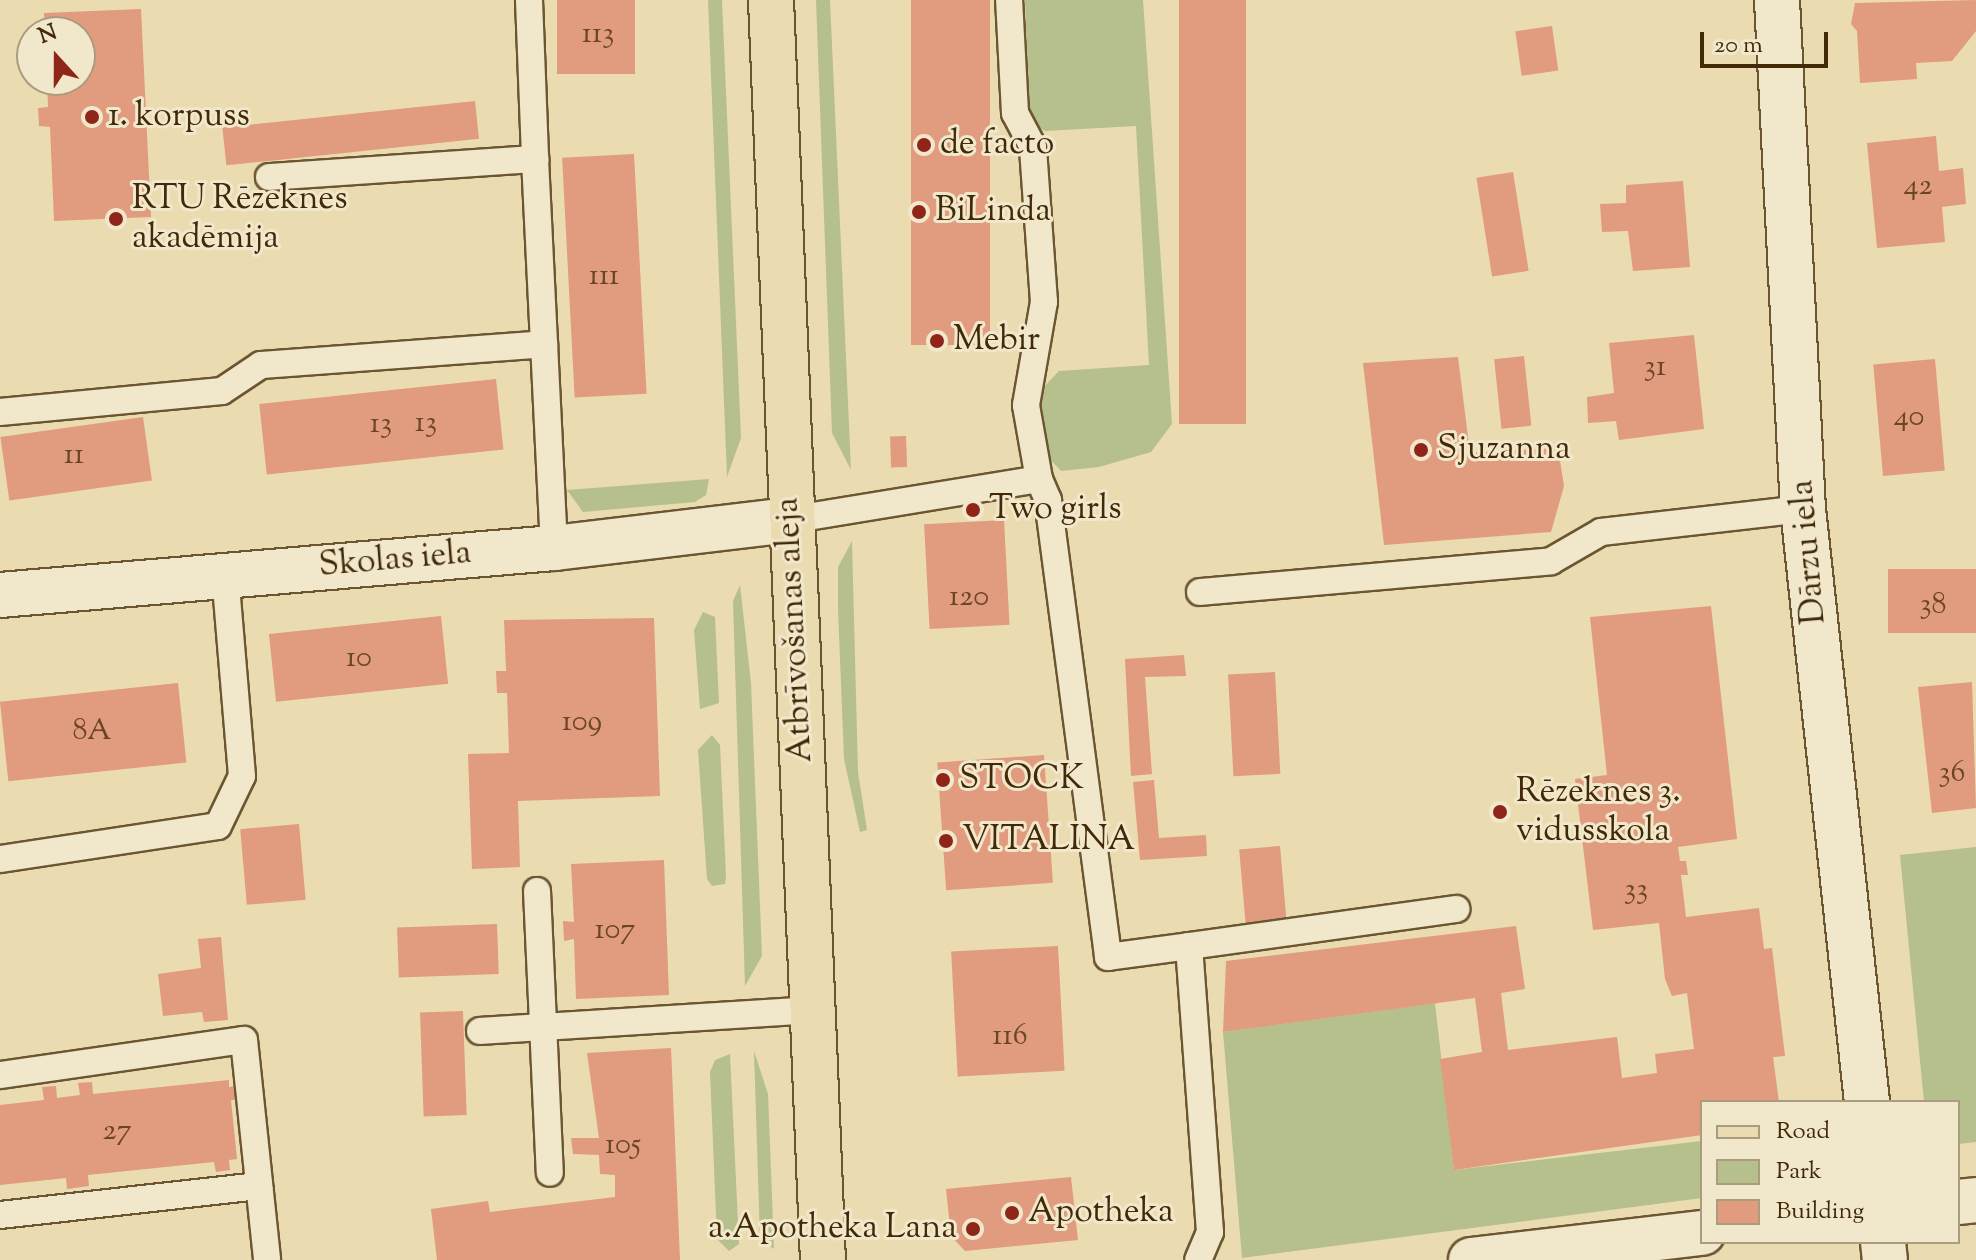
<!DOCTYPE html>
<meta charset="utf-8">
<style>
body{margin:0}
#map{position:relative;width:1976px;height:1260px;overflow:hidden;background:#eadbb0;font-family:"Sorts Mill Goudy",serif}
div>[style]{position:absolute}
.green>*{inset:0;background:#b6c08c}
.building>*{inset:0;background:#e19b7e;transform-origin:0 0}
.roads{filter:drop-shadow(2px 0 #6c5631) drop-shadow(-2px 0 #6c5631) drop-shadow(0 2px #6c5631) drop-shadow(0 -2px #6c5631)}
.service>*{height:26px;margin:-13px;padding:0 13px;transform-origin:13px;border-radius:13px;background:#f1e8cc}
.minor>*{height:44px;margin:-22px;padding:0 22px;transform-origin:22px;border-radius:22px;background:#f1e8cc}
.primary>*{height:44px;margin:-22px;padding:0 22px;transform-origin:22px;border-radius:22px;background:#eadbb0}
.dots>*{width:22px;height:22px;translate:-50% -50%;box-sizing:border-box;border:4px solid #f1e8cc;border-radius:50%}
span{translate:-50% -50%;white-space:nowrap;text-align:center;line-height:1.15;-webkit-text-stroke:6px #f1e8cc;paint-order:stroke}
.number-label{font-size:30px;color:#6a4625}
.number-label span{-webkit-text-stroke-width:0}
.poi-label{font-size:34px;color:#422907}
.left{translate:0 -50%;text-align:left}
.right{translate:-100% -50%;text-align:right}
.street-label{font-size:34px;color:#422907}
.legend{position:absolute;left:1700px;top:1100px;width:260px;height:144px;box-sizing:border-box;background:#f1e8cc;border:2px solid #ab9c7d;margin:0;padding:10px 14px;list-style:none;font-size:24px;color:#422907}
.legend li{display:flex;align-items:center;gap:16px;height:40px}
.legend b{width:40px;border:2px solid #ab9c7d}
.north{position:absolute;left:16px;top:16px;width:80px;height:80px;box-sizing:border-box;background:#f1e8cc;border:2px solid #ab9c7d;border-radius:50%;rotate:339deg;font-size:22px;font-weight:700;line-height:32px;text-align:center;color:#422907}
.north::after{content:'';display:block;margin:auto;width:28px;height:36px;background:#8f2418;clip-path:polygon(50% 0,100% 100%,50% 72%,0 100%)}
.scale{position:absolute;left:1700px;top:32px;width:128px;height:36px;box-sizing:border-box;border:4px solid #422907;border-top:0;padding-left:10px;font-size:24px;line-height:28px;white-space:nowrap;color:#422907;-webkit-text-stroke:6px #f1e8cc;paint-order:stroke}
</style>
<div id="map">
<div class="green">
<i style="clip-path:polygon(708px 0,722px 0,741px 438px,727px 477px)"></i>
<i style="clip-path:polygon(816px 0,830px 0,851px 470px,832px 433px)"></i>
<i style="clip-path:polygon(1025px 0,1143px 0,1172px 424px,1151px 452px,1099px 467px,1061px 471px,1050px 459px,1039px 392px,1059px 371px,1149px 365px,1136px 126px,1045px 131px,1035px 125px,1029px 110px)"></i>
<i style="clip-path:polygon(709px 479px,706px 495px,695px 502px,583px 512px,567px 490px)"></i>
<i style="clip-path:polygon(852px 541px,858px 772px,867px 830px,860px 832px,844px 759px,838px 609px,838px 567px)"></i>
<i style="clip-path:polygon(740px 585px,751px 683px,762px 956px,745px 986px,733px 601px)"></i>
<i style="clip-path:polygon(703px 612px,715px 617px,719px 703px,700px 709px,694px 630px)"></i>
<i style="clip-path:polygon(712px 735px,720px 745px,726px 876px,725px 884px,712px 886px,707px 879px,698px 750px)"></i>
<i style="clip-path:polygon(1976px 847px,1976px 1142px,1958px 1144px,1958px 1102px,1924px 1102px,1900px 855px)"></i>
<i style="clip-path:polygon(1435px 1003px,1454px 1170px,1702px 1141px,1702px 1198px,1242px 1258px,1223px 1032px)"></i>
<i style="clip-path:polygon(754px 1051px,768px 1094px,774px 1249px,760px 1239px)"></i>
<i style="clip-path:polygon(730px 1054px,739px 1244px,729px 1251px,717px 1239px,710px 1072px,715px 1060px)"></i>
</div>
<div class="building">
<i style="left:557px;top:0;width:78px;height:74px"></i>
<i style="left:911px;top:0;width:79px;height:345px"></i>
<i style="left:1179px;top:0;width:67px;height:424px"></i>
<i style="clip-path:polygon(1976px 0,1976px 31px,1952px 61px,1916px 63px,1917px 79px,1860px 83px,1857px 31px,1851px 24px,1855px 3px)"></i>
<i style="clip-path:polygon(141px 9px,151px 217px,54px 221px,50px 127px,39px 126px,38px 108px,48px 107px,47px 80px,80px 80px,80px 32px,45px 32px,44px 13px)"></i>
<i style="left:1552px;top:26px;width:45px;height:37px;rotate:82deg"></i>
<i style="left:475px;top:101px;width:38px;height:254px;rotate:84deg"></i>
<i style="clip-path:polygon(1936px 136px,1939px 171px,1963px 168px,1966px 204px,1942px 207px,1945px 242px,1877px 248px,1867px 143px)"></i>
<i style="left:634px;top:154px;width:240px;height:72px;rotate:87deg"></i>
<i style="left:1513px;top:172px;width:100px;height:37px;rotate:81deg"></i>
<i style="clip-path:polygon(1683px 181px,1690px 267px,1633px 271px,1628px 231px,1602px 232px,1600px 204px,1626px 203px,1626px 185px)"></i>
<i style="clip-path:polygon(1694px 335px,1704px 429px,1619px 440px,1616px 421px,1588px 423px,1587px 397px,1614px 393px,1609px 343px)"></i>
<i style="left:1524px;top:356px;width:70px;height:30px;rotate:84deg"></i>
<i style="clip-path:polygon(1458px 357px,1470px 453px,1558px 448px,1564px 486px,1551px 532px,1384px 545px,1363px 363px)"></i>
<i style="left:1935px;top:359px;width:112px;height:62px;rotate:85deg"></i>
<i style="left:496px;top:379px;width:71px;height:238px;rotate:84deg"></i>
<i style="left:143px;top:417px;width:64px;height:144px;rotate:82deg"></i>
<i style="left:906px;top:436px;width:31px;height:16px;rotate:88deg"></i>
<i style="left:1004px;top:520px;width:105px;height:80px;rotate:87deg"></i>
<i style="left:1976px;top:569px;width:64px;height:88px;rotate:90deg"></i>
<i style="clip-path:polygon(1711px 606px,1737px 839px,1678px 847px,1680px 861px,1686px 861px,1688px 875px,1681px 875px,1686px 917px,1759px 908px,1764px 949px,1772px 948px,1785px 1056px,1773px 1057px,1779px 1102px,1702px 1102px,1702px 1135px,1454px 1170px,1440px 1059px,1482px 1052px,1475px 998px,1223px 1032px,1226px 961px,1516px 926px,1525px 989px,1501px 993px,1508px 1050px,1617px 1037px,1622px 1078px,1657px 1073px,1655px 1054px,1694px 1049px,1687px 993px,1672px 996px,1665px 979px,1659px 923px,1593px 930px,1575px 779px,1607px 775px,1590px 617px)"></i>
<i style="left:441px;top:616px;width:68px;height:173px;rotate:84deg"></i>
<i style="clip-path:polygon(654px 618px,660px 796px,518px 801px,520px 867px,472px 869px,468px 754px,509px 753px,507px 693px,497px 693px,496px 671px,506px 671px,504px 620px)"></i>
<i style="clip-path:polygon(1184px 655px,1186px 676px,1145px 677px,1152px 774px,1131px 776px,1125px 659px)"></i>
<i style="left:1275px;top:672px;width:102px;height:47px;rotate:87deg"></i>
<i style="clip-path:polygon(1972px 682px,1976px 808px,1932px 813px,1918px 687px)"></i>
<i style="left:178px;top:683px;width:80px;height:179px;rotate:84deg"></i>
<i style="left:1044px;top:755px;width:128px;height:107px;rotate:86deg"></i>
<i style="clip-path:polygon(1154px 780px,1159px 838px,1206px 835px,1207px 856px,1140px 860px,1133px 782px)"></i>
<i style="left:299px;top:824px;width:76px;height:59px;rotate:85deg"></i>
<i style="left:1280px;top:846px;width:79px;height:41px;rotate:85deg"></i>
<i style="clip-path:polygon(664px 860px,669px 995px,576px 999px,574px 939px,564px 941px,563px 921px,574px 922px,571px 864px)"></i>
<i style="left:497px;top:924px;width:50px;height:100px;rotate:88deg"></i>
<i style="clip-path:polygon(221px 937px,228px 1020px,204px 1022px,202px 1012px,163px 1016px,158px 974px,201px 968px,198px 939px)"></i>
<i style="left:1058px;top:946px;width:125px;height:107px;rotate:87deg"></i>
<i style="left:463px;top:1011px;width:104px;height:43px;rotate:88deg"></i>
<i style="clip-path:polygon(671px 1048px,680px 1260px,437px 1260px,431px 1209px,488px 1201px,490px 1212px,615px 1197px,615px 1175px,600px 1174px,599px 1155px,573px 1154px,571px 1138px,599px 1138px,587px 1053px)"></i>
<i style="clip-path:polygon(229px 1080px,229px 1087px,238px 1086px,240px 1100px,231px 1100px,237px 1159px,229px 1160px,230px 1170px,216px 1172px,214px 1162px,88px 1175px,89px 1186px,67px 1189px,66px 1178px,0 1185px,0 1105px,44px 1100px,42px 1087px,56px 1086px,57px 1098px,80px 1095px,78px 1083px,92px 1082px,93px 1094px)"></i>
<i style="clip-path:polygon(1071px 1177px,1078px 1240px,965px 1251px,951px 1236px,946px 1189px)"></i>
</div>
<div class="roads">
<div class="service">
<i style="left:529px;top:0;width:159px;rotate:87.8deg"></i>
<i style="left:269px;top:177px;width:267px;rotate:-3.9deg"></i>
<i style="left:535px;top:159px;width:389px;rotate:87.2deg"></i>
<i style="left:0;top:412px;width:223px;rotate:-5.4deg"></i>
<i style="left:222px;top:391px;width:47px;rotate:-33.7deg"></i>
<i style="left:261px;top:365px;width:284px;rotate:-4.2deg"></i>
<i style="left:1039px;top:479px;width:23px;rotate:67deg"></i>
<i style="left:1048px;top:500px;width:461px;rotate:82.5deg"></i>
<i style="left:1108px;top:957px;width:82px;rotate:-7.7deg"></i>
<i style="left:1189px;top:946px;width:287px;rotate:85.8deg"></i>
<i style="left:1210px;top:1232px;width:30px;rotate:113deg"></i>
<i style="left:789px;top:520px;width:253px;rotate:-9.3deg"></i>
<i style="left:1039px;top:479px;width:75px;rotate:-100deg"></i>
<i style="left:1026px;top:405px;width:105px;rotate:-80.1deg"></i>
<i style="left:1044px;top:302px;width:155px;rotate:-94.1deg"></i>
<i style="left:1033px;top:147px;width:38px;rotate:-118deg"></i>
<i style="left:1015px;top:113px;width:113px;rotate:-93deg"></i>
<i style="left:1200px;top:592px;width:352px;rotate:-5deg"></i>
<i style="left:1551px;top:561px;width:58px;rotate:-30.1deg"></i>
<i style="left:1601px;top:532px;width:203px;rotate:-6.5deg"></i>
<i style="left:0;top:859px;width:220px;rotate:-8.6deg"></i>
<i style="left:218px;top:826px;width:55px;rotate:-64.4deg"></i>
<i style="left:242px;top:776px;width:203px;rotate:-94.8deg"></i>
<i style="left:537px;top:891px;width:282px;rotate:87.4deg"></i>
<i style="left:1189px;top:946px;width:270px;rotate:-7.9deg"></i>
<i style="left:480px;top:1031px;width:333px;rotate:-3.6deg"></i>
<i style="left:0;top:1075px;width:246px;rotate:-8.2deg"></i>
<i style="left:244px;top:1040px;width:221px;rotate:84deg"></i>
<i style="left:0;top:1215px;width:261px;rotate:-6.4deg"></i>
</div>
<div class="minor">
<i style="left:1777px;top:0;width:510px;rotate:87.08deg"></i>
<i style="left:1803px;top:509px;width:596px;rotate:83.84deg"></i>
<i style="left:0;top:595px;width:556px;rotate:-4.85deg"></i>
<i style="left:554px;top:548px;width:237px;rotate:-6.8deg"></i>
<i style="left:1958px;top:1202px;width:18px;rotate:-6deg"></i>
<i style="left:1883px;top:1242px;width:18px;rotate:84deg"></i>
<i style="left:1471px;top:1260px;width:233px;rotate:-6.7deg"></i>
</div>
<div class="primary">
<i style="left:771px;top:0;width:1261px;rotate:87.64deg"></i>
</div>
</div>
<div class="dots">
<i style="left:92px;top:117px;background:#8f2418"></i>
<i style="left:924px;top:145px;background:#8f2418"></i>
<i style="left:919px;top:212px;background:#8f2418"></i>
<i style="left:116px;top:219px;background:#8f2418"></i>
<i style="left:937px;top:341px;background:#8f2418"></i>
<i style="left:1421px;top:450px;background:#8f2418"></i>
<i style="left:973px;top:510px;background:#8f2418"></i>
<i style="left:943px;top:780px;background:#8f2418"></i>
<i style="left:1500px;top:812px;background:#8f2418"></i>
<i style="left:946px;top:841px;background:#8f2418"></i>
<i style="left:1012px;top:1213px;background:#8f2418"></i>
<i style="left:973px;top:1229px;background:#8f2418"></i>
</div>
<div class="number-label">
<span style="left:598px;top:35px">113</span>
<span style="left:1918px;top:187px">42</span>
<span style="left:604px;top:277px">111</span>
<span style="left:1655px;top:368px">31</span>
<span style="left:1909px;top:418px">40</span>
<span style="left:426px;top:424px">13</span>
<span style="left:381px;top:425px">13</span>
<span style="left:74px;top:456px">11</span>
<span style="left:969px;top:598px">120</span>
<span style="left:1933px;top:606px">38</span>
<span style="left:359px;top:659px">10</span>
<span style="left:582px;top:723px">109</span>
<span style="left:92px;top:732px">8A</span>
<span style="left:1952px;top:774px">36</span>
<span style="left:1636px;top:891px">33</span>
<span style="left:615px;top:931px">107</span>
<span style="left:1010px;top:1037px">116</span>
<span style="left:117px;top:1132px">27</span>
<span style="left:623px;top:1146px">105</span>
</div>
<div class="poi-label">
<span class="left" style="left:108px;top:117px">1. korpuss</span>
<span class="left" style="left:940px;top:145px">de facto</span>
<span class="left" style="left:132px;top:219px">RTU Rēzeknes<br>akadēmija</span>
<span class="left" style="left:935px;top:212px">BiLinda</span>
<span class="left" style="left:953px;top:341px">Mebir</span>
<span class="left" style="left:1437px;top:450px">Sjuzanna</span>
<span class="left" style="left:989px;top:510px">Two girls</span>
<span class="left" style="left:959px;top:780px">STOCK</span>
<span class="left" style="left:1516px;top:812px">Rēzeknes 3.<br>vidusskola</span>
<span class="left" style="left:962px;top:841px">VITALINA</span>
<span class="left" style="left:1028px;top:1213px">Apotheka</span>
<span class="right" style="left:957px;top:1229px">a.Apotheka Lana</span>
</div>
<div class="street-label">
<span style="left:1809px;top:552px;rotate:-95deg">Dārzu iela</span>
<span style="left:395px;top:560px;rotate:-5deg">Skolas iela</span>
<span style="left:795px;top:630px;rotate:-93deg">Atbrīvošanas aleja</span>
</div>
<ul class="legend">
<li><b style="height:10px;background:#eadbb0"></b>Road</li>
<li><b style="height:22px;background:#b6c08c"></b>Park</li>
<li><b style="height:22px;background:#e19b7e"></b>Building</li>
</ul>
<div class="north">N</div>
<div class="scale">20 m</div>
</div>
